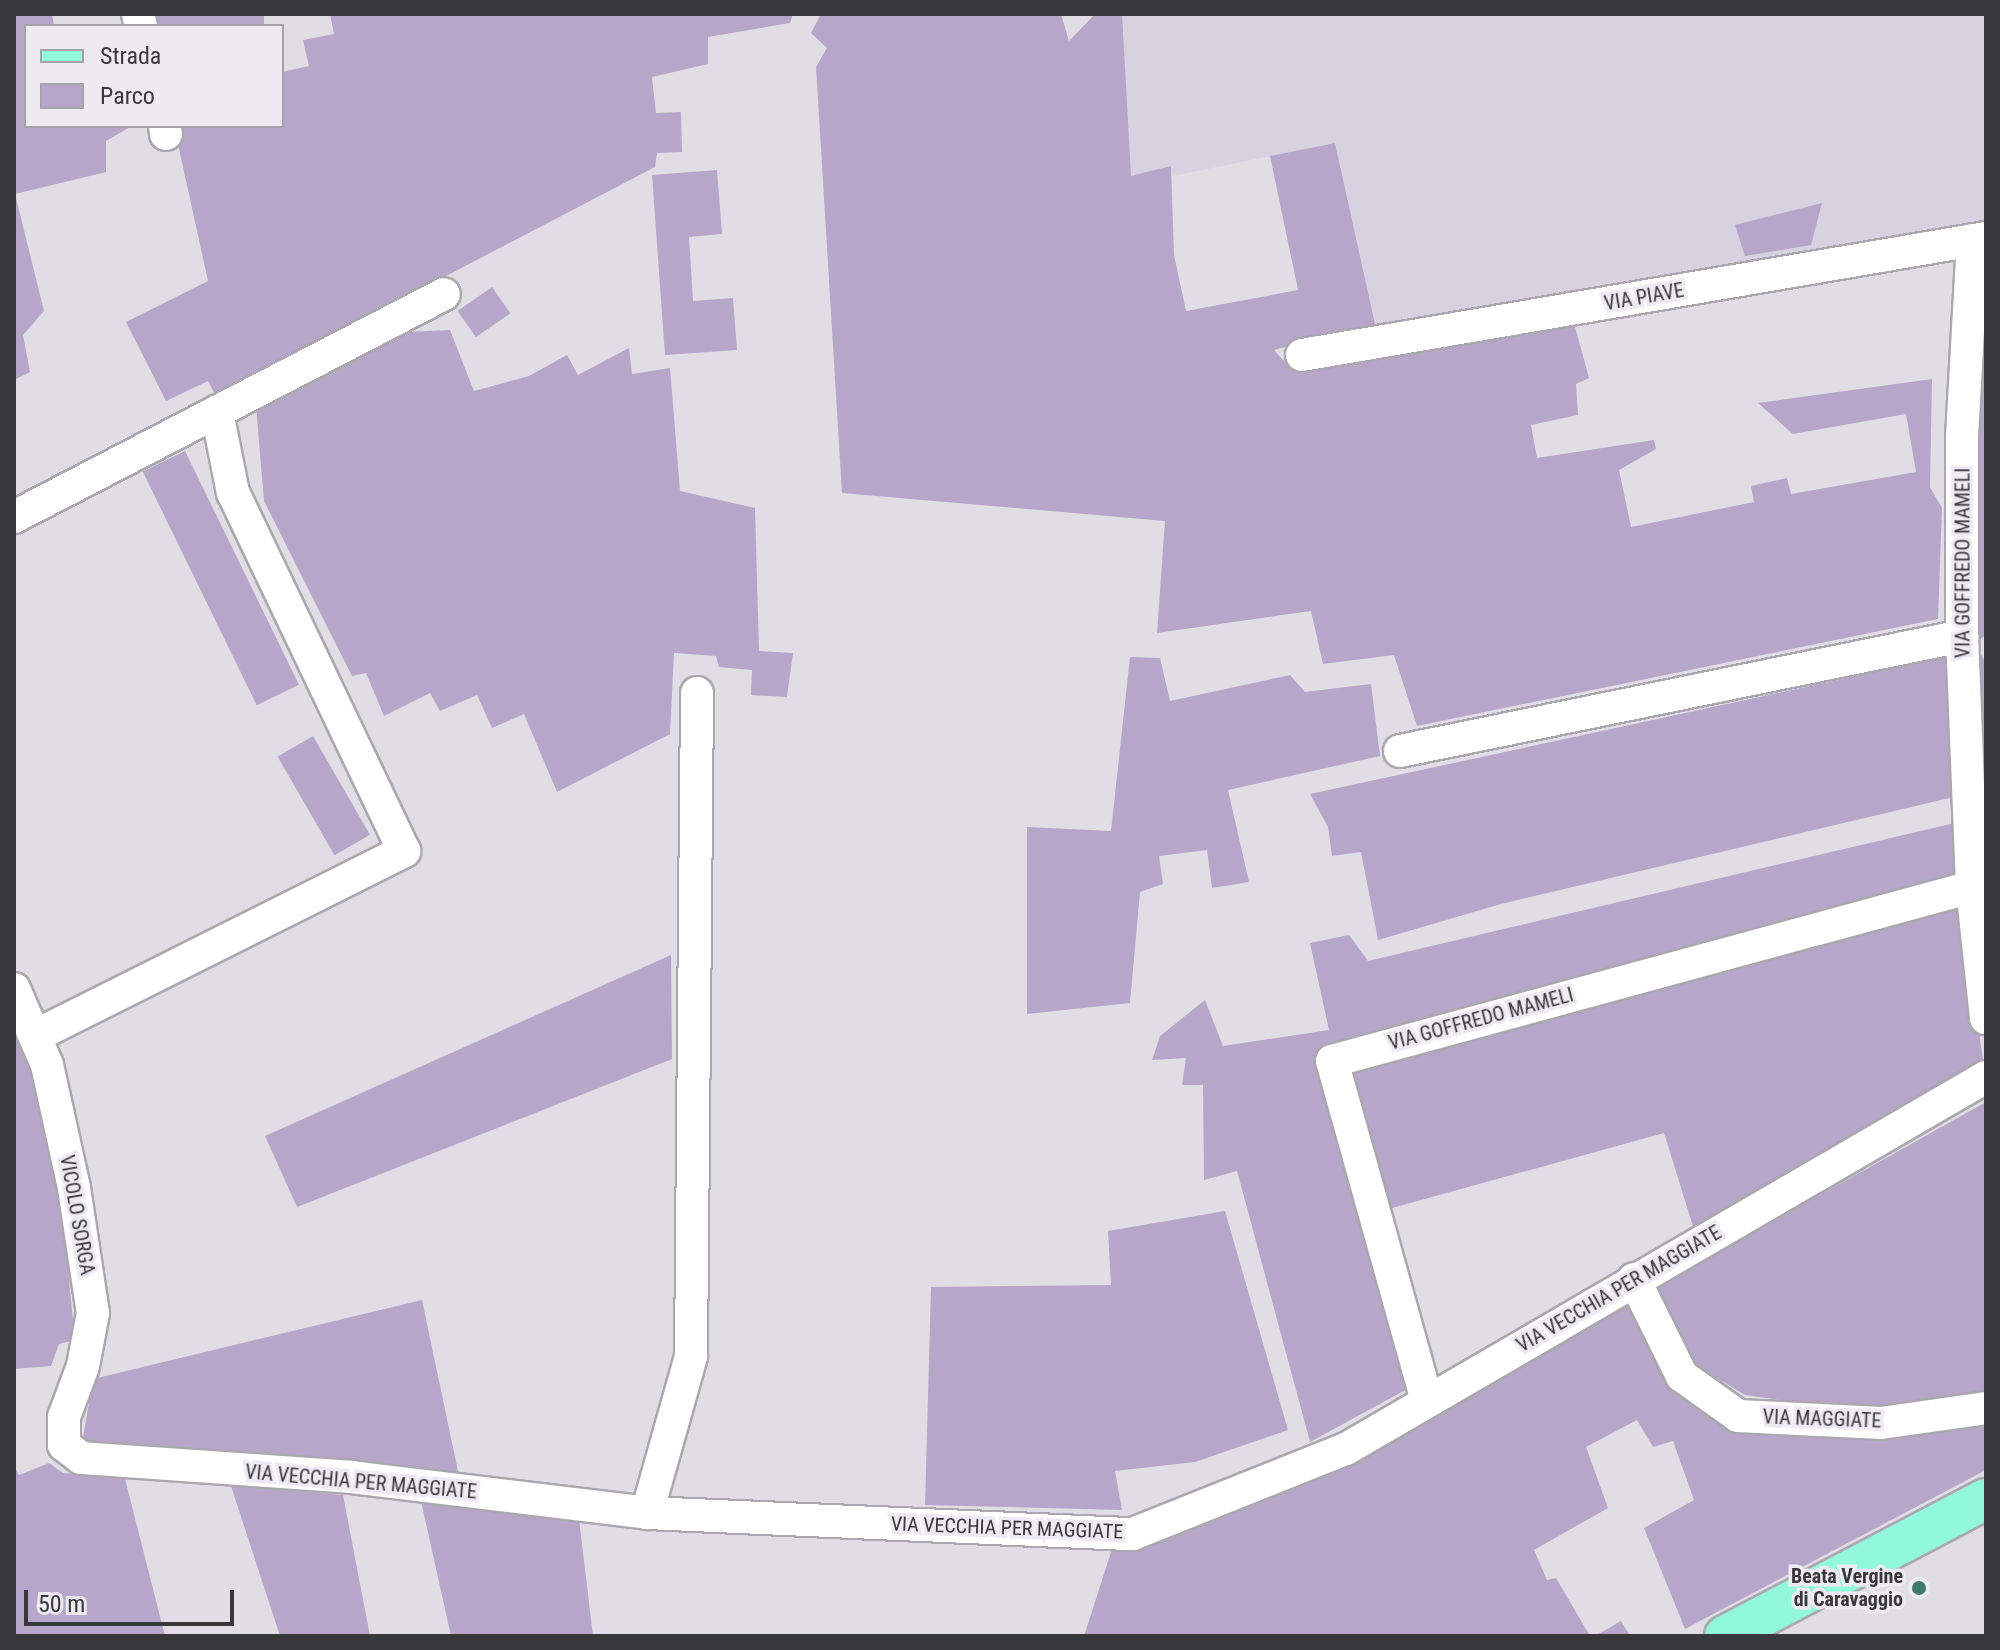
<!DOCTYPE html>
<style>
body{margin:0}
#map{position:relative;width:2000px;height:1650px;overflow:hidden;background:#e0dee4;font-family:"Roboto Condensed",sans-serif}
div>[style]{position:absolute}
.built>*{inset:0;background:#d7d2df}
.green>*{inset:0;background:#b6a6ca;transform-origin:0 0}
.roads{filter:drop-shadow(2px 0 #aaa8ae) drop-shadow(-2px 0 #aaa8ae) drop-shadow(0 2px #aaa8ae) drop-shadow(0 -2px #aaa8ae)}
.minor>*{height:32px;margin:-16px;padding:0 16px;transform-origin:16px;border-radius:16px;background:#fff}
.major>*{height:40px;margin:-20px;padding:0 20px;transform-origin:20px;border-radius:20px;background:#92f8dc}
.dots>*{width:22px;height:22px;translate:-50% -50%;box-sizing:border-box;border:4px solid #edebf1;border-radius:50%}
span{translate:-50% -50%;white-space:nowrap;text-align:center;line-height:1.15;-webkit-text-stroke:7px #edebf1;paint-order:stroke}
.street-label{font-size:20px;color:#38373a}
.poi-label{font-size:20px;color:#38373a;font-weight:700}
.right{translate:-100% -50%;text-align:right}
.frame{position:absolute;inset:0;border:16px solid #38373a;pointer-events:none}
.legend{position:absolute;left:24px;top:24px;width:260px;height:104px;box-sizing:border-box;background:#edebf1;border:2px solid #a5a3a8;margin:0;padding:10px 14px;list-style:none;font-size:24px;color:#38373a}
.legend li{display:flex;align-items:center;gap:16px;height:40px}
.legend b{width:40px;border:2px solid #a5a3a8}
.scale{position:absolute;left:24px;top:1590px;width:210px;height:36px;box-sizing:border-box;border:4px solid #38373a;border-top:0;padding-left:10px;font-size:24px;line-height:28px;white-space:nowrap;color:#38373a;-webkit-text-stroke:6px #edebf1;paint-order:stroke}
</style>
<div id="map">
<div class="built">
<i style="clip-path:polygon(1120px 14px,1986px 14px,1986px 238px,1379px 342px,1335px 143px,1173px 176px,1170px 166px,1131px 177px)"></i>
</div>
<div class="green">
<i style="clip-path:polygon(14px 14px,52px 14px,54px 26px,26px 26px,26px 126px,132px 126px,106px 141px,106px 172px,15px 194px,44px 311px,23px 335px,30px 372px,14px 380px)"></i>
<i style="left:149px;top:14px;width:115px;height:12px"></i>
<i style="clip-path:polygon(330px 14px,793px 14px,790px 23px,708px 37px,708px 64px,652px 77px,656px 113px,681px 112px,682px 152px,657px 153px,655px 167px,216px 396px,208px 381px,166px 401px,126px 322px,208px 281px,174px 126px,282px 126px,282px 72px,309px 66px,303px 40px,334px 34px)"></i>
<i style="clip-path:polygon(821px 14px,1061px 14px,1069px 41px,1095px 14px,1122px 14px,1131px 176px,1171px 166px,1174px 255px,1186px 311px,1298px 290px,1270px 156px,1335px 143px,1375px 324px,1274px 350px,1293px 371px,1574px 323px,1589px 378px,1576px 384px,1578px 415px,1531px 425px,1537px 458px,1654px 440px,1656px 449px,1619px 470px,1631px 527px,1754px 502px,1751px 486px,1787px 478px,1791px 494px,1916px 472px,1906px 414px,1793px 434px,1758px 403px,1932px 379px,1930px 487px,1942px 508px,1938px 619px,1417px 726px,1394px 655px,1323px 664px,1311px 611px,1157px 633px,1165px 521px,842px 493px,816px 67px,827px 48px,811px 33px)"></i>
<i style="clip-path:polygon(717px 170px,722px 234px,689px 237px,693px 301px,733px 298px,737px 350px,665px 355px,652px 175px)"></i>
<i style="clip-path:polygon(1822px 203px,1811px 245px,1745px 256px,1735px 225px)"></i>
<i style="clip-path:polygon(1986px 254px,1986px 636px,1974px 642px,1986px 663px,1986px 910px,1968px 636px)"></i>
<i style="left:492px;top:287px;width:32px;height:42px;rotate:55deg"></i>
<i style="clip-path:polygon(450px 330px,474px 391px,529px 376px,567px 355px,578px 375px,629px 348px,632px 374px,670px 368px,680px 491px,755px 508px,759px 651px,793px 653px,787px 697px,751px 695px,752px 670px,719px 667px,716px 656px,674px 653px,670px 734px,557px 792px,524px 714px,492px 728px,477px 695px,440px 711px,430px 693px,384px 716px,366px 673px,352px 676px,264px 501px,256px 406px,406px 332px)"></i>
<i style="left:185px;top:451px;width:260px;height:47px;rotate:64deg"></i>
<i style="clip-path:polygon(1130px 657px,1160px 658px,1170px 701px,1290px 675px,1305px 692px,1371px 684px,1380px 756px,1228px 790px,1249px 882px,1212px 888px,1207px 850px,1159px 856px,1163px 884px,1140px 892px,1130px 1003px,1027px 1014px,1027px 827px,1111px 831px)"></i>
<i style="clip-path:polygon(1945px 657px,1958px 796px,1501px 904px,1378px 940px,1361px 852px,1332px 856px,1328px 827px,1310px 794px)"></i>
<i style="left:313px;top:736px;width:114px;height:41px;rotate:60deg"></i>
<i style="clip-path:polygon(1959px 822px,1965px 938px,1984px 1066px,1696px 1236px,1664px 1133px,1385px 1210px,1433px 1375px,1310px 1442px,1237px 1171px,1204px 1180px,1203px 1085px,1182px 1085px,1186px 1058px,1152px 1060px,1160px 1036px,1205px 1000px,1223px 1046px,1329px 1030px,1310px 943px,1349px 935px,1368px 961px)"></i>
<i style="clip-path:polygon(671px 955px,672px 1059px,297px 1207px,265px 1136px)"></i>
<i style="clip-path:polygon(14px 1018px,38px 1077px,58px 1170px,75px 1340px,59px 1344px,51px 1366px,14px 1369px)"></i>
<i style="clip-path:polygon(1986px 1102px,1986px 1392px,1856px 1411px,1745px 1395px,1697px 1366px,1656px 1287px)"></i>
<i style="clip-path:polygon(1225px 1211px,1288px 1430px,1195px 1462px,1115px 1471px,1122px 1510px,925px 1505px,931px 1287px,1111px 1285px,1108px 1231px)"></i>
<i style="clip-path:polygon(1632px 1296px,1731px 1425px,1986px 1416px,1986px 1470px,1685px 1629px,1644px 1528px,1694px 1500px,1673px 1441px,1653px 1447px,1637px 1420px,1586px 1447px,1608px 1508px,1534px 1550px,1547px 1580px,1556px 1578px,1590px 1636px,1084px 1636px,1113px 1546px)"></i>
<i style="clip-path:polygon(422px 1300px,459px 1476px,82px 1444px,93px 1379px)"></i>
<i style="clip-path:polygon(49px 1463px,63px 1473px,125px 1479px,165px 1636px,14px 1636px,14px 1465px,19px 1475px)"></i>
<i style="clip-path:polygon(231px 1486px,343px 1495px,370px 1636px,280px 1636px)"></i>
<i style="clip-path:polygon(421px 1501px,579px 1519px,593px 1636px,451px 1636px)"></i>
<i style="clip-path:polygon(1621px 1621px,1630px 1636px,1595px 1636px)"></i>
</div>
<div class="roads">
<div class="minor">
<i style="left:138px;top:14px;width:12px;rotate:76deg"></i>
<i style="left:165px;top:126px;width:8px;rotate:83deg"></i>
<i style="left:1973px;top:240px;width:197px;rotate:93.2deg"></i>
<i style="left:1962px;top:437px;width:199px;rotate:90deg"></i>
<i style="left:1962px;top:636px;width:251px;rotate:87.7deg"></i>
<i style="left:1972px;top:887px;width:132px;rotate:83.9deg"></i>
<i style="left:1302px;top:355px;width:694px;rotate:-9.71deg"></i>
<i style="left:14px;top:517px;width:484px;rotate:-27.4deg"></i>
<i style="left:1400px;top:751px;width:574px;rotate:-11.56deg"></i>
<i style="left:14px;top:989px;width:83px;rotate:66.5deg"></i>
<i style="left:47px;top:1065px;width:126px;rotate:77.6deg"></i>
<i style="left:74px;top:1188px;width:126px;rotate:81.4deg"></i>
<i style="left:93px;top:1313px;width:54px;rotate:100.7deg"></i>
<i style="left:83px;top:1366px;width:54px;rotate:110.4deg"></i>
<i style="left:64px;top:1417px;width:28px;rotate:90deg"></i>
<i style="left:64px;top:1445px;width:21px;rotate:37deg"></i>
<i style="left:81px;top:1458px;width:271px;rotate:4deg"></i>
<i style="left:351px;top:1477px;width:298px;rotate:6.9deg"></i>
<i style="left:647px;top:1513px;width:486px;rotate:2.5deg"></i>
<i style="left:1133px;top:1534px;width:229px;rotate:-21.8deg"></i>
<i style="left:1346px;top:1449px;width:740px;rotate:-30.17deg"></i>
<i style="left:35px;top:1036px;width:413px;rotate:-26.6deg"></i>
<i style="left:404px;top:851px;width:397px;rotate:-115.5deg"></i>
<i style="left:233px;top:493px;width:83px;rotate:-101.2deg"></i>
<i style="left:1634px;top:1279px;width:108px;rotate:63.7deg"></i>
<i style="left:1682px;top:1376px;width:69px;rotate:35.5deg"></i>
<i style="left:1738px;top:1416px;width:143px;rotate:2.8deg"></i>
<i style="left:1881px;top:1423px;width:106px;rotate:-8.1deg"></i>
<i style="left:1427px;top:1401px;width:353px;rotate:-105.6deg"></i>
<i style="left:1332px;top:1061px;width:663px;rotate:-15.21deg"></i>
<i style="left:647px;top:1513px;width:163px;rotate:-74.3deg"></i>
<i style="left:691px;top:1356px;width:663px;rotate:-89.48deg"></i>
</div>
<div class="major">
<i style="left:1725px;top:1636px;width:295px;rotate:-27.7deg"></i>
</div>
</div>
<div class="dots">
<i style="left:1919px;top:1588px;background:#3f7c68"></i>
</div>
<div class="street-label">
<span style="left:1644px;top:297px;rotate:-10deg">VIA PIAVE</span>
<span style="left:1963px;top:563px;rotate:-90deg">VIA GOFFREDO MAMELI</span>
<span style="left:1481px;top:1019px;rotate:-15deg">VIA GOFFREDO MAMELI</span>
<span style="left:77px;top:1215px;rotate:80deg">VICOLO SORGA</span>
<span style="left:1619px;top:1289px;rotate:-30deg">VIA VECCHIA PER MAGGIATE</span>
<span style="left:1822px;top:1419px;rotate:2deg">VIA MAGGIATE</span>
<span style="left:361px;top:1482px;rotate:5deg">VIA VECCHIA PER MAGGIATE</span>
<span style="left:1007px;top:1528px;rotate:2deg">VIA VECCHIA PER MAGGIATE</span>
</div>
<div class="poi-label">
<span class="right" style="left:1903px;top:1588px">Beata Vergine<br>di Caravaggio</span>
</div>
<div class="frame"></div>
<ul class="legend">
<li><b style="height:10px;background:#92f8dc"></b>Strada</li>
<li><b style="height:22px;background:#b6a6ca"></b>Parco</li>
</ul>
<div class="scale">50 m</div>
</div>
